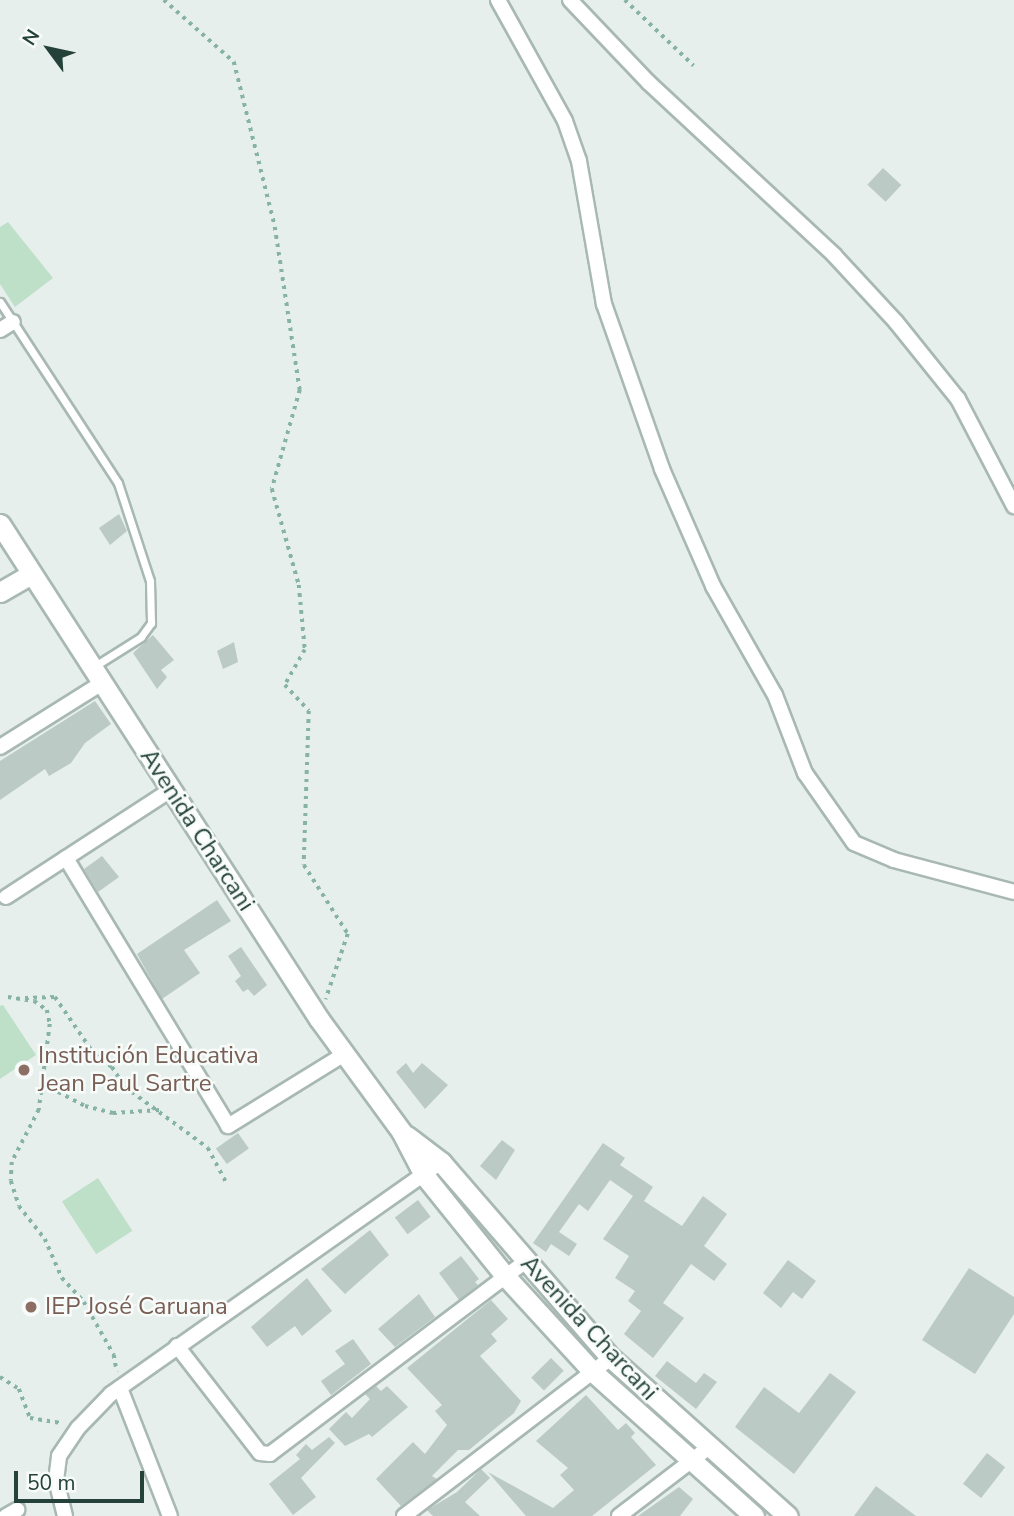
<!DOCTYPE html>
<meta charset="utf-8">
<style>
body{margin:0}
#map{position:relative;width:1014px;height:1516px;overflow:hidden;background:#e6efeb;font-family:"Nunito Sans",sans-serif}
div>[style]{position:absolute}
.green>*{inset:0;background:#bfe0c8;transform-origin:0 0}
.building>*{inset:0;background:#bbcac4;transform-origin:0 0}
.path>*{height:3.5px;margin-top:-1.75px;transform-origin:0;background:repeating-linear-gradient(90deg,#86b3a5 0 3.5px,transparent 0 8.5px)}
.roads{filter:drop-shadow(2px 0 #a8b8b2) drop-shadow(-2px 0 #a8b8b2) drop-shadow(0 2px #a8b8b2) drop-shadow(0 -2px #a8b8b2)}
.lane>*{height:7px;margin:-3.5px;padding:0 3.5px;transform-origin:3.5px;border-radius:3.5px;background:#fff}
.street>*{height:14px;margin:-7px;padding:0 7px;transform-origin:7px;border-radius:7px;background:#fff}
.secondary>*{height:19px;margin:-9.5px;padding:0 9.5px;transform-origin:9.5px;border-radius:9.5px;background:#fff}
.dots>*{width:19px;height:19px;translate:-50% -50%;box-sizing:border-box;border:4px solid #f7fbf9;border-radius:50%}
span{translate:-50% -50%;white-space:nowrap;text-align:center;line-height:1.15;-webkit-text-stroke:5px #f7fbf9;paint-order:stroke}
.street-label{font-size:24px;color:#24423a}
.education-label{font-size:24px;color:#785e54}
.left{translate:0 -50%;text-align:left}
.north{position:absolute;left:14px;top:14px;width:70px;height:70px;-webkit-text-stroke:5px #f7fbf9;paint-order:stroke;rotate:303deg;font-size:19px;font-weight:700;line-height:28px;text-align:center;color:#24423a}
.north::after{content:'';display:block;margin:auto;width:24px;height:32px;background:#24423a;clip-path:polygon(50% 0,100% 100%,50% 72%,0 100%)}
.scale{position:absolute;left:14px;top:1471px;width:130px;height:32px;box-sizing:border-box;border:4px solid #24423a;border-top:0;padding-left:9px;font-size:21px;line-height:24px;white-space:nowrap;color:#24423a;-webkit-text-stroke:5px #f7fbf9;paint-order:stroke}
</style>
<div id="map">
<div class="green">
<i style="clip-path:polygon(8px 222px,53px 278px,15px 307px,0 284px,0 227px)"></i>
<i style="clip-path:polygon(3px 1005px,36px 1055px,0 1079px,0 1006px)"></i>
<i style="left:98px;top:1178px;width:63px;height:43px;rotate:57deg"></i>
</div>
<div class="building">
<i style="left:883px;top:168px;width:25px;height:23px;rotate:43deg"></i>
<i style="clip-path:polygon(119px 514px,127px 531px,110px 545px,99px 528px)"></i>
<i style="clip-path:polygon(153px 635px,174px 660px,161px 670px,167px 677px,157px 689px,133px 653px)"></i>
<i style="clip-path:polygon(234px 642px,238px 662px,223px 669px,217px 651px)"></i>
<i style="clip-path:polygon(95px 701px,111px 724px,85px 743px,71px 763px,49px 776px,45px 769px,0 800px,0 761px)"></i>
<i style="clip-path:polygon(102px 856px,119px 877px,98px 892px,84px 869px)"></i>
<i style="clip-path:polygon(217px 900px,231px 921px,184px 950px,200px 973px,162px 999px,137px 954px)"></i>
<i style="clip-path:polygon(241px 947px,267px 985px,254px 996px,248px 989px,243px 992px,235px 981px,241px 976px,228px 956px)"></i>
<i style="clip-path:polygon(406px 1063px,413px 1073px,422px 1063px,448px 1085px,425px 1109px,396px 1072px)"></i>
<i style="left:238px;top:1133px;width:19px;height:27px;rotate:55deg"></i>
<i style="clip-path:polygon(502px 1140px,515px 1150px,496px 1180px,480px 1166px)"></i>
<i style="clip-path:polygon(603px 1143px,625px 1158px,620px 1165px,653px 1187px,644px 1201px,682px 1226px,703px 1196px,727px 1214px,704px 1246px,727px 1264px,714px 1281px,691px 1264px,663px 1303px,684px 1318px,653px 1358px,624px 1334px,641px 1311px,628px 1301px,635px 1291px,615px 1278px,629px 1256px,603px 1239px,633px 1196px,610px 1180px,588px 1211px,579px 1204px,559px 1232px,577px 1244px,569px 1256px,551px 1244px,546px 1252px,533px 1243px)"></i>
<i style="left:418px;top:1200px;width:21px;height:29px;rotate:53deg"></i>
<i style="clip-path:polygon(370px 1230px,389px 1255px,345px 1294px,321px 1269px)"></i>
<i style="clip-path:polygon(461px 1256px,479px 1279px,475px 1282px,478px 1285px,459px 1300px,439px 1273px)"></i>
<i style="clip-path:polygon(788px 1260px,816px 1281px,802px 1299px,793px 1292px,781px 1308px,763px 1293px)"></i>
<i style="clip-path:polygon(969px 1268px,1014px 1297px,1014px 1314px,975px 1374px,922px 1340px)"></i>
<i style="clip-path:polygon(307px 1278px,332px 1311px,302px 1336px,295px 1326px,267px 1347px,251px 1327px)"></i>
<i style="clip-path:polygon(419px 1294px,435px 1317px,395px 1347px,378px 1329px)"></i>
<i style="clip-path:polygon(491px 1300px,508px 1319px,491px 1334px,497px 1341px,480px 1356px,521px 1401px,514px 1413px,469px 1450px,458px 1450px,432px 1476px,437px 1479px,401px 1506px,376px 1479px,413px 1442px,425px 1454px,447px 1425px,435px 1411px,442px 1405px,407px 1368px)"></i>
<i style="clip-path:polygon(353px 1339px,371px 1364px,331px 1395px,321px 1381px,345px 1364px,335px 1351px)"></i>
<i style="left:551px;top:1358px;width:18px;height:28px;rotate:45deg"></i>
<i style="clip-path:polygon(667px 1361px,696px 1383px,704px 1373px,717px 1382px,696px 1409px,655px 1376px)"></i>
<i style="clip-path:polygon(830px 1373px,856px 1392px,794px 1474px,735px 1427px,764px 1387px,799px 1413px)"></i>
<i style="clip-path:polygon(376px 1386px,381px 1391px,387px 1386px,408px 1407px,372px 1437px,369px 1434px,345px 1446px,329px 1429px,346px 1412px,352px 1418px,370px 1399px,365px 1394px)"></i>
<i style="clip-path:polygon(586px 1395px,618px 1430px,626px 1423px,635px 1433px,631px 1437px,656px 1465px,592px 1516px,526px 1516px,488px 1472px,553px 1508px,574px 1490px,560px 1475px,568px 1468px,536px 1441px)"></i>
<i style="clip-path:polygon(329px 1437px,335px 1443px,301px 1478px,316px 1497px,293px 1515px,269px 1484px,300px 1459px,296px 1455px,306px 1444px,312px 1450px)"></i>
<i style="left:987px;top:1453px;width:23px;height:39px;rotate:38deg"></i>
<i style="clip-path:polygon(481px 1469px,490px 1478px,465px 1502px,480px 1516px,433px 1516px,427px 1510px,457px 1492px)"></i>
<i style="clip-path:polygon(876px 1486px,916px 1516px,854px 1516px)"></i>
<i style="clip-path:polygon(679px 1487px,693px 1499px,680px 1516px,638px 1516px)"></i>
</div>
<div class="path">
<i style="left:164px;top:0;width:94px;rotate:41.5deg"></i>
<i style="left:234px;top:62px;width:170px;rotate:76deg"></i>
<i style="left:275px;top:227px;width:165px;rotate:81.3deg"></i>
<i style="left:300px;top:390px;width:103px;rotate:105.8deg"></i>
<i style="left:272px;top:489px;width:100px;rotate:74.3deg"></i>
<i style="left:299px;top:585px;width:65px;rotate:84.7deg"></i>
<i style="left:305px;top:650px;width:40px;rotate:119.7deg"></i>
<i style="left:285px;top:685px;width:35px;rotate:47deg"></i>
<i style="left:309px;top:711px;width:154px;rotate:91.9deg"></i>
<i style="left:304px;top:865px;width:82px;rotate:57.5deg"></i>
<i style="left:348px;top:934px;width:69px;rotate:108.7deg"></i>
<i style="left:625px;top:0;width:95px;rotate:43.7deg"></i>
<i style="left:8px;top:997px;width:26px;rotate:9deg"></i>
<i style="left:34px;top:1001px;width:16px;rotate:35deg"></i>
<i style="left:47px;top:1010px;width:14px;rotate:78deg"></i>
<i style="left:50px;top:1024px;width:87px;rotate:97.3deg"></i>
<i style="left:39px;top:1110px;width:59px;rotate:117.4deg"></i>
<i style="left:12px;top:1162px;width:19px;rotate:93deg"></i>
<i style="left:11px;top:1181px;width:26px;rotate:72deg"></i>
<i style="left:19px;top:1206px;width:42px;rotate:51.8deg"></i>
<i style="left:45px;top:1239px;width:43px;rotate:66.4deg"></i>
<i style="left:62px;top:1278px;width:33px;rotate:47deg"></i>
<i style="left:84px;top:1302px;width:61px;rotate:60.5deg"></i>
<i style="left:114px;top:1355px;width:17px;rotate:80deg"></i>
<i style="left:25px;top:998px;width:30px;rotate:-2deg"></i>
<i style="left:55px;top:997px;width:70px;rotate:55.4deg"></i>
<i style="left:95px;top:1055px;width:21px;rotate:35deg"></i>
<i style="left:112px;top:1067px;width:24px;rotate:57deg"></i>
<i style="left:125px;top:1087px;width:103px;rotate:36.3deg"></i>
<i style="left:208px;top:1148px;width:38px;rotate:62deg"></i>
<i style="left:43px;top:1084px;width:47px;rotate:27.6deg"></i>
<i style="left:85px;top:1106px;width:29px;rotate:14deg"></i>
<i style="left:113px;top:1113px;width:47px;rotate:-3.7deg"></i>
<i style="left:0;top:1377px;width:22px;rotate:32deg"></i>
<i style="left:19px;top:1389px;width:31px;rotate:69deg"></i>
<i style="left:30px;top:1418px;width:33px;rotate:9deg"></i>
</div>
<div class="roads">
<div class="lane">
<i style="left:0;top:302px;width:216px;rotate:56.9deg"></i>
<i style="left:118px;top:483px;width:103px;rotate:71.9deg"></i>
<i style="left:150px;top:581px;width:42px;rotate:88.6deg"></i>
<i style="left:151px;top:623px;width:17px;rotate:126deg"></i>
<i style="left:141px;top:637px;width:54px;rotate:147.8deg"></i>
</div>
<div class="street">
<i style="left:498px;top:0;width:138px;rotate:61deg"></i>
<i style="left:565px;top:121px;width:42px;rotate:70.7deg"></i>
<i style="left:579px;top:161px;width:145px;rotate:80.1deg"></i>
<i style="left:604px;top:304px;width:175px;rotate:70.6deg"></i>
<i style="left:662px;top:469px;width:128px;rotate:66.4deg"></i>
<i style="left:713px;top:586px;width:125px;rotate:60.4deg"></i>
<i style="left:775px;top:695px;width:84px;rotate:69deg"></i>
<i style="left:805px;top:773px;width:85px;rotate:55deg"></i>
<i style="left:854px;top:843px;width:43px;rotate:23deg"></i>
<i style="left:894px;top:860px;width:124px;rotate:14.9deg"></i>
<i style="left:570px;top:0;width:115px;rotate:46.4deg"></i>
<i style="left:649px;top:83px;width:253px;rotate:42.9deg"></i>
<i style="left:834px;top:255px;width:91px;rotate:47.2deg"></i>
<i style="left:896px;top:322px;width:99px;rotate:51.2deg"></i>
<i style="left:958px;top:399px;width:121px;rotate:62.4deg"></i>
<i style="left:0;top:330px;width:15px;rotate:-32deg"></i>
<i style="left:0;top:747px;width:120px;rotate:-32.1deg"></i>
<i style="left:66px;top:858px;width:313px;rotate:58.8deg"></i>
<i style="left:228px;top:1126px;width:135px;rotate:-31.7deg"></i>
<i style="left:6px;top:897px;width:197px;rotate:-33deg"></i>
<i style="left:177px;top:1346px;width:135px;rotate:52.2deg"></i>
<i style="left:260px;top:1453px;width:10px;rotate:6deg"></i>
<i style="left:270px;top:1454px;width:319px;rotate:-37deg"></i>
<i style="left:120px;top:1388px;width:137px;rotate:68.7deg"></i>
<i style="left:6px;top:1516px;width:13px;rotate:-29deg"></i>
<i style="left:65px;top:1516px;width:36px;rotate:-104deg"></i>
<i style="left:56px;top:1481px;width:25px;rotate:-83deg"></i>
<i style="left:59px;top:1456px;width:34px;rotate:-56deg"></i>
<i style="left:78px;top:1428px;width:47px;rotate:-45.9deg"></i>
<i style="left:111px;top:1394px;width:403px;rotate:-35.1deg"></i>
<i style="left:404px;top:1516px;width:260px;rotate:-37.4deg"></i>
<i style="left:619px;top:1516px;width:112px;rotate:-37.4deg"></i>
</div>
<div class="secondary">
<i style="left:0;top:524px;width:589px;rotate:57.2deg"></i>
<i style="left:319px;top:1019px;width:139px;rotate:53.8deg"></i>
<i style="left:401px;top:1131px;width:50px;rotate:62.4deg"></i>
<i style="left:424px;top:1175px;width:131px;rotate:51.2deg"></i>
<i style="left:506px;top:1277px;width:129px;rotate:47.5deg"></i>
<i style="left:593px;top:1372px;width:216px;rotate:41.8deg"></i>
<i style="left:0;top:592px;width:36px;rotate:-30deg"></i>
<i style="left:407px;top:1136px;width:43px;rotate:37.4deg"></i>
<i style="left:441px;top:1162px;width:259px;rotate:49.1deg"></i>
<i style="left:611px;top:1358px;width:237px;rotate:41.8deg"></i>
</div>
</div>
<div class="dots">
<i style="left:24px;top:1070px;background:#8d6e63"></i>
<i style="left:31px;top:1307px;background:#8d6e63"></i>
</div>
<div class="street-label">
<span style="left:197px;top:830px;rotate:57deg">Avenida Charcani</span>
<span style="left:589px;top:1328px;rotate:47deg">Avenida Charcani</span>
</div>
<div class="education-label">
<span class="left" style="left:38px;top:1070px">Institución Educativa<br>Jean Paul Sartre</span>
<span class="left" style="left:45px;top:1307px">IEP José Caruana</span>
</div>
<div class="north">N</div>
<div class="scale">50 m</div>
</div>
